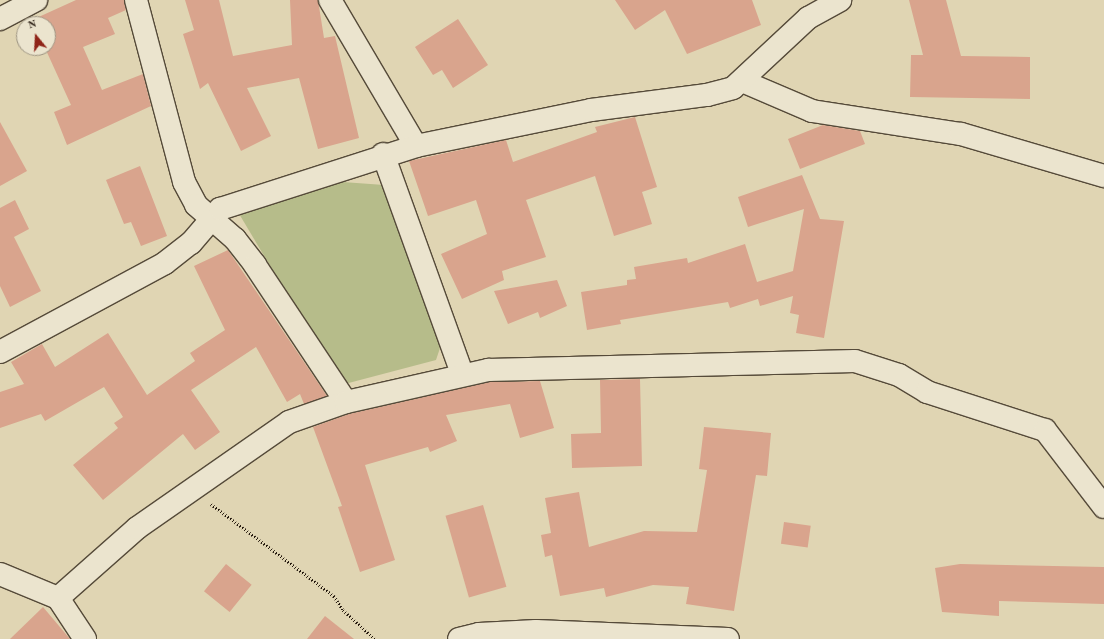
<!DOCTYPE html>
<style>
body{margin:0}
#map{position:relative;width:1104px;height:639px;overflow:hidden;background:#e0d5b3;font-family:"Old Standard TT",serif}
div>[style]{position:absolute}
.green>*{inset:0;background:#b6bc8a}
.building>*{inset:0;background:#d9a48d;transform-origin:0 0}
.path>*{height:2.5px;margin-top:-1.25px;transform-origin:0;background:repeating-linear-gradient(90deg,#271b10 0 1px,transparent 0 3px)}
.roads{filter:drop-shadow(1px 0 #554a39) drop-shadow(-1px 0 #554a39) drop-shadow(0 1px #554a39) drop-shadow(0 -1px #554a39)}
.minor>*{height:22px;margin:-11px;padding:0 11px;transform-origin:11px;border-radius:11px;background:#ebe4ce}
span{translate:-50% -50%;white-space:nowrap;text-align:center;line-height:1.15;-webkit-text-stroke:4px #ebe4ce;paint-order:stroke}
.north{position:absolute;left:16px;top:16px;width:40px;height:40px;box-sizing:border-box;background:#ebe4ce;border:1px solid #9d9482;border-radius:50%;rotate:342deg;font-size:11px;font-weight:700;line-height:16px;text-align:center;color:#271b10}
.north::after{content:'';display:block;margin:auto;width:14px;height:18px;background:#8f2418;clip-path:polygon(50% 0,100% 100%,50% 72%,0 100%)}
</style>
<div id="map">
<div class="green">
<i style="clip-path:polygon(329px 181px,384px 185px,443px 339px,436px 360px,341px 385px,235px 207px)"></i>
</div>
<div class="building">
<i style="clip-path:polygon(76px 0,124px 0,126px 10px,108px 18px,115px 34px,83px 47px,102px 90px,143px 74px,151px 106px,67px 145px,54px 112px,71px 105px,45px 48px,48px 48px,48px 24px,34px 24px,32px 20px)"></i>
<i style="clip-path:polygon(185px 0,219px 0,233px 56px,292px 45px,290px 0,318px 0,324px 38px,335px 36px,359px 138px,318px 149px,299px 78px,247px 88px,271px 136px,241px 151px,208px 83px,200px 89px,183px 34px,194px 30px)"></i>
<i style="clip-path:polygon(615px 0,752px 0,761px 25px,687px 54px,665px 10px,635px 30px)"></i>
<i style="clip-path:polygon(909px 0,946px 0,961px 56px,1030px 57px,1030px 99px,910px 97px,911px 55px,923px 55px)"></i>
<i style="clip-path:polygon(458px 19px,488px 65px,453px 88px,442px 70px,433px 75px,415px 47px)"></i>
<i style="clip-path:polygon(635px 117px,657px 187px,642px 192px,652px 224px,614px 236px,595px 176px,526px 200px,546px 257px,502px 271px,504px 280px,462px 299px,441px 254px,487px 234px,476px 200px,428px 216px,409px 161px,506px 140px,513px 162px,597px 132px,595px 127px)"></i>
<i style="clip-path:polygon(0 122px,27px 171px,0 186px)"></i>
<i style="clip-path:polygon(823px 125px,860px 131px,865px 144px,800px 169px,788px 139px)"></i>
<i style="clip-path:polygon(140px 166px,167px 236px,141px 246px,131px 222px,124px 224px,106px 180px)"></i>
<i style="clip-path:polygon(802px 175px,820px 219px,844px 221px,824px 338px,796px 333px,799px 315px,790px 313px,793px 296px,760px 306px,758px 299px,730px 308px,728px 302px,620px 320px,621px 324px,587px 330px,581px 292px,627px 285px,627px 280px,636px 279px,634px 267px,687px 258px,688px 263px,745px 244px,757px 282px,793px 271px,804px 209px,748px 227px,738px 197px)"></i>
<i style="clip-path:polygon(15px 200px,29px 229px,14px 237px,41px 291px,10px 307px,0 286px,0 208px)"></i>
<i style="clip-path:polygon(228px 250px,327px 396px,304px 404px,300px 394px,287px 402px,256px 347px,191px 390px,220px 432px,195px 450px,183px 434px,103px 500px,73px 465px,118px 428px,114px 423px,123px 417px,104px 387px,45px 421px,41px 414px,0 428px,0 392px,24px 384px,11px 362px,42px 344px,55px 367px,108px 333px,147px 395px,195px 361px,190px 353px,225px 330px,194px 266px)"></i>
<i style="clip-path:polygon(557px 280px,567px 306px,540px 318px,538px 312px,508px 324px,494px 291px)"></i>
<i style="clip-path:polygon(640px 379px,642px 466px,572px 468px,571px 434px,601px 433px,600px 380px)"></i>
<i style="clip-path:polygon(540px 381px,554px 428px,520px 438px,510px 404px,446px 415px,457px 441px,430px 452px,428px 447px,365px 465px,395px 560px,360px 572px,338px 507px,342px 506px,313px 427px,349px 414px,490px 382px)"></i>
<i style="clip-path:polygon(704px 427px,771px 433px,767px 476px,756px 475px,734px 611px,686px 604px,689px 587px,653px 585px,606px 597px,604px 588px,560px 596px,552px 555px,545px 557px,541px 535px,551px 533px,545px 498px,579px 492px,589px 547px,644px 531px,697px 532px,707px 470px,699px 469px)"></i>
<i style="left:483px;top:505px;width:85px;height:39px;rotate:74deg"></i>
<i style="left:784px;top:522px;width:27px;height:22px;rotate:8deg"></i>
<i style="left:226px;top:564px;width:33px;height:35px;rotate:39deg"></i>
<i style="clip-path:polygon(960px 564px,1104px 567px,1104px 604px,999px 601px,999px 616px,942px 612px,935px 568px)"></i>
<i style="clip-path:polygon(43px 607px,70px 639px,10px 639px)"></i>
<i style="clip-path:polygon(325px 616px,354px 639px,307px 639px)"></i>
</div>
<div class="path">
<i style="left:211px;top:504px;width:154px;rotate:36.8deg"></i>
<i style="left:334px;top:596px;width:17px;rotate:57deg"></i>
<i style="left:343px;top:610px;width:43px;rotate:42.2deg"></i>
</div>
<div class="roads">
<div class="minor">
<i style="left:136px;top:0;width:188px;rotate:75.2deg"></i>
<i style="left:184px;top:182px;width:26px;rotate:62deg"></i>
<i style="left:196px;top:205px;width:52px;rotate:41.1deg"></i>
<i style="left:235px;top:239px;width:33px;rotate:52deg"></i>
<i style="left:255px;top:265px;width:164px;rotate:56.4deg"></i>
<i style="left:330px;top:0;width:169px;rotate:59.5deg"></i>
<i style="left:0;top:19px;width:41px;rotate:-27.8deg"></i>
<i style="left:742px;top:81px;width:76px;rotate:23.2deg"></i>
<i style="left:812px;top:111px;width:151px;rotate:8.8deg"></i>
<i style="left:961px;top:134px;width:149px;rotate:16.4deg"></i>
<i style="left:383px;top:154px;width:234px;rotate:70.2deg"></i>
<i style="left:0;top:352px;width:187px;rotate:-28.3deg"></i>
<i style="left:165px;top:263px;width:33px;rotate:-38deg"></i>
<i style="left:191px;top:243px;width:45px;rotate:-49.5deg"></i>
<i style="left:220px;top:209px;width:206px;rotate:-17.8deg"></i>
<i style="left:416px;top:146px;width:179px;rotate:-11.6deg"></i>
<i style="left:591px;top:110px;width:117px;rotate:-7.4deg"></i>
<i style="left:707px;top:95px;width:27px;rotate:-15deg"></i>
<i style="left:733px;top:88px;width:103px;rotate:-43deg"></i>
<i style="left:808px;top:18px;width:37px;rotate:-29deg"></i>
<i style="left:0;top:574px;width:63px;rotate:22.5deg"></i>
<i style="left:58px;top:598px;width:49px;rotate:56.6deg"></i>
<i style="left:58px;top:598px;width:106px;rotate:-41.5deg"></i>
<i style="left:137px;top:528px;width:185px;rotate:-34.9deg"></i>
<i style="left:289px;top:422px;width:60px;rotate:-19.3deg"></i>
<i style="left:346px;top:402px;width:146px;rotate:-12.7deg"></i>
<i style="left:488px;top:370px;width:367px;rotate:-1.4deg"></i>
<i style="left:855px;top:361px;width:46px;rotate:17.7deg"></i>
<i style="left:899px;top:375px;width:33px;rotate:31deg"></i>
<i style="left:927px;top:392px;width:124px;rotate:17.9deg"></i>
<i style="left:1045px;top:430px;width:97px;rotate:52.5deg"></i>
<i style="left:459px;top:639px;width:21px;rotate:-14deg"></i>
<i style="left:479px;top:634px;width:57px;rotate:-3deg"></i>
<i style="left:536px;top:631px;width:192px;rotate:2.4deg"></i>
</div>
</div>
<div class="north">N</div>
</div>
